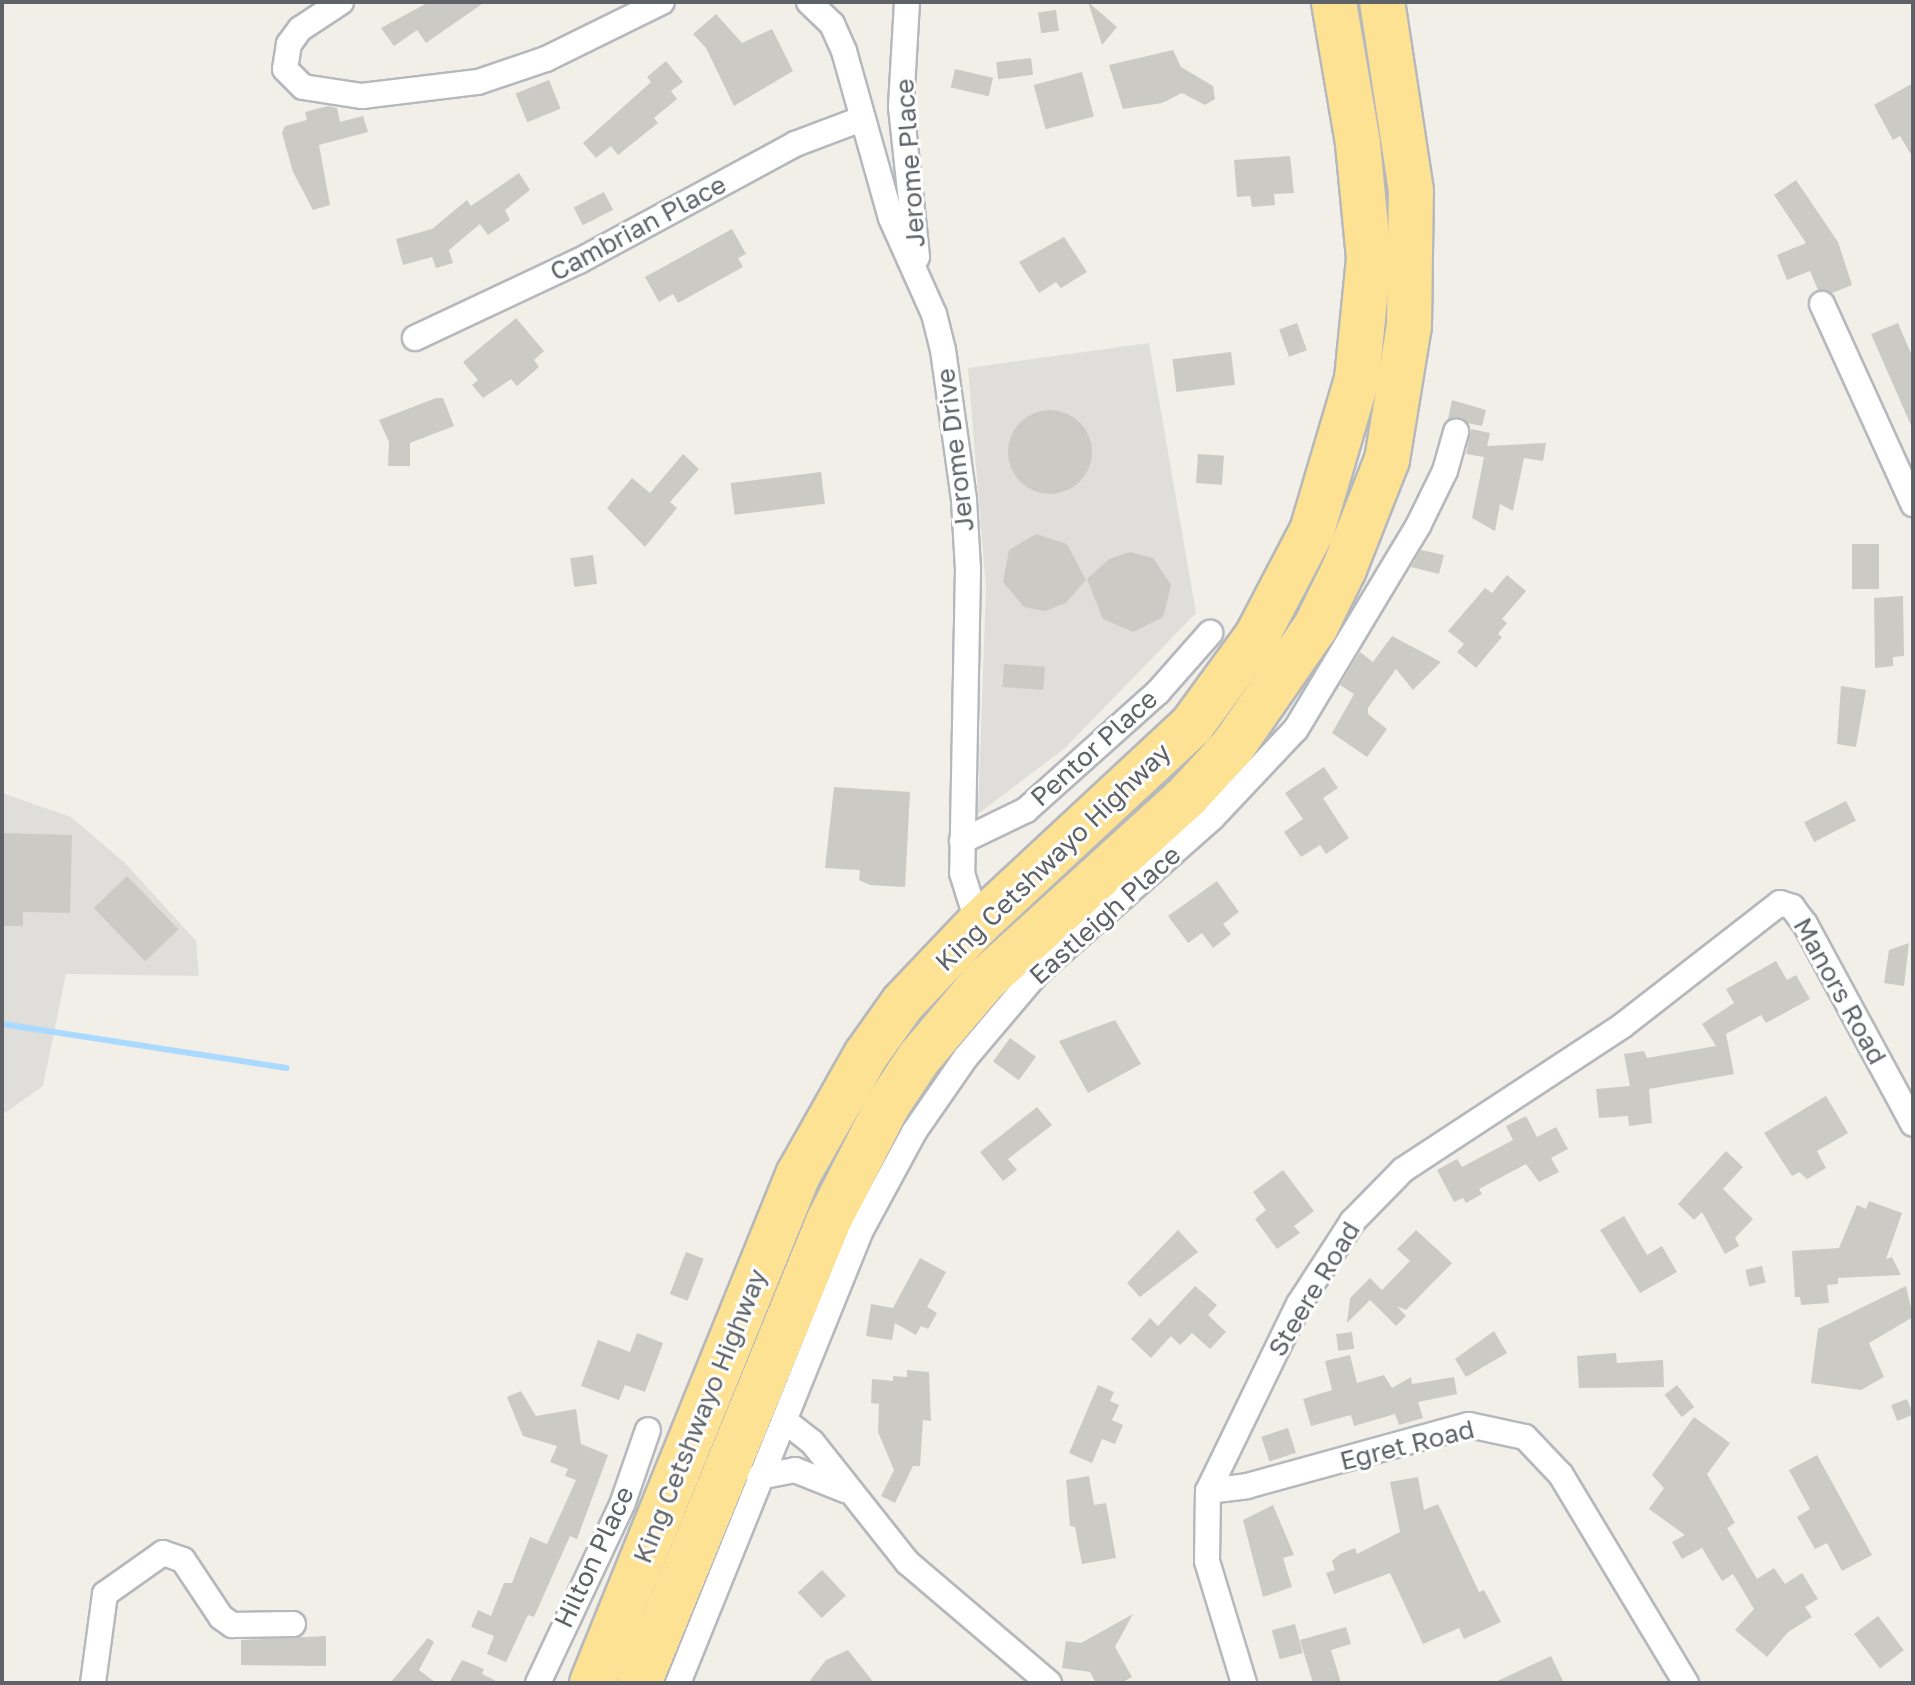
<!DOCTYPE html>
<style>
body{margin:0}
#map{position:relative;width:1915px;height:1685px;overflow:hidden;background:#f1efe8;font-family:"Golos Text",sans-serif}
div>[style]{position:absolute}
.industrial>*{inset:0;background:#e0deda}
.stream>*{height:6px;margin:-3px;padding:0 3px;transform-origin:3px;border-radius:3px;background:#aadaff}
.building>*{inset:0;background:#cccac5;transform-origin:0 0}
.round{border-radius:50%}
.roads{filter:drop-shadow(2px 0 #b5b8bc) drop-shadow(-2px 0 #b5b8bc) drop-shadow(0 2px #b5b8bc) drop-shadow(0 -2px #b5b8bc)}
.minor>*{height:24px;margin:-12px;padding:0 12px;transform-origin:12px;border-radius:12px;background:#fff}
.motorway>*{height:44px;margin:-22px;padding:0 22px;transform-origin:22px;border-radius:22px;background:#fde293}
span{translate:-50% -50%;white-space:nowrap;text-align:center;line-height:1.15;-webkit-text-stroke:6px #fff;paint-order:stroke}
.street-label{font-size:26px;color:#5f6368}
.frame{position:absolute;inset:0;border:4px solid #5f6368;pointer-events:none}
</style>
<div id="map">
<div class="industrial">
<i style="clip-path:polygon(1149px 343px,1196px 613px,1065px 748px,978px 814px,986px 588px,968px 368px)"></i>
<i style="clip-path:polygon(2px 793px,71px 817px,125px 863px,196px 941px,199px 976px,66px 974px,43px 1086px,2px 1115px)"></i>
</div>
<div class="stream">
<i style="left:2px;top:1024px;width:288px;rotate:8.8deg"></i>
</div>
<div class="building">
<i style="clip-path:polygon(429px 2px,485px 2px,426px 43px,417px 30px,394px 46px,381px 28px)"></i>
<i style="clip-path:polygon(1088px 2px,1117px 27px,1102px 45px)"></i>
<i style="left:1056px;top:10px;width:21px;height:18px;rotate:82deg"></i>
<i style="clip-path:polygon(716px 14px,742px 43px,772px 29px,793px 71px,734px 106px,706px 48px,693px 34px)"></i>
<i style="clip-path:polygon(1173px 50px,1181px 67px,1213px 86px,1215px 99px,1205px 105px,1182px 93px,1162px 103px,1123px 109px,1109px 65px)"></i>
<i style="left:1031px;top:58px;width:17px;height:35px;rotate:83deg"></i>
<i style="clip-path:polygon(666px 61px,683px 82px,671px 91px,677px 99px,654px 118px,658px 123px,618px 155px,611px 146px,596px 158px,583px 143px,651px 82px,647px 77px)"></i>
<i style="left:955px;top:69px;width:39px;height:19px;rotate:13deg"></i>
<i style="left:1082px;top:72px;width:46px;height:50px;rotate:75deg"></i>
<i style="left:549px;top:80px;width:31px;height:36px;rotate:68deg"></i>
<i style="clip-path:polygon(1913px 83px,1913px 158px,1900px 136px,1893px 140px,1874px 105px)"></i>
<i style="clip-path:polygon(328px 106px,337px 108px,340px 122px,363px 116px,368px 132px,319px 145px,330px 205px,313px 210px,293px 172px,282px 133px,285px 126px,307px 120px,305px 112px)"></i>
<i style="clip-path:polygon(1290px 156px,1294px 193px,1274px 194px,1275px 205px,1252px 207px,1250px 196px,1237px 197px,1234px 160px)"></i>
<i style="clip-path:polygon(519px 173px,530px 190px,505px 210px,510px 220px,488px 235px,480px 224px,449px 250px,453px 263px,436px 268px,432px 257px,403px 265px,396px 239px,432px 229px,467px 200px,471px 206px)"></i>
<i style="clip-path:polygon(1796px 180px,1838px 242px,1852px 285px,1832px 293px,1818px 290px,1810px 271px,1787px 280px,1777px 255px,1806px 243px,1774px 195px)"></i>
<i style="left:604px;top:192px;width:20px;height:34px;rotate:63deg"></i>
<i style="clip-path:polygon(732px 229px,746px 254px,738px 258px,743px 267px,678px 303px,673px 294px,659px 302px,645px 277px)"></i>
<i style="clip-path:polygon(1064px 237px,1087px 272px,1061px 288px,1056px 282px,1039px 293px,1019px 262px)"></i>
<i style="clip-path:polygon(516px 318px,544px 351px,534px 360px,539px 367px,517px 386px,511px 379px,483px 398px,472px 385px,478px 380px,463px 362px)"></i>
<i style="left:1297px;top:323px;width:29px;height:19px;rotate:70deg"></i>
<i style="clip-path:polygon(1898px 323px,1913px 358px,1913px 430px,1871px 334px)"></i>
<i style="left:1231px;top:352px;width:33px;height:59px;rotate:83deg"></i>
<i style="clip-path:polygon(436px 398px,443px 398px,454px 426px,410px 443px,410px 466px,388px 466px,389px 442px,379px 420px)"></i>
<i style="clip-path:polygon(1452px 400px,1486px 410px,1482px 426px,1448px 419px)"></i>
<i class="round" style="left:1008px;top:410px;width:84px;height:84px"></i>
<i style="clip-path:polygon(1471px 429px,1490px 433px,1487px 446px,1546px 443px,1543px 461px,1524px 458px,1513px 511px,1500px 504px,1495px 531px,1472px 518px,1484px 457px,1466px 454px)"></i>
<i style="clip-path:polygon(683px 454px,699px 469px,670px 502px,677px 508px,645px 547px,607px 508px,632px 478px,650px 493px)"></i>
<i style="left:1198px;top:454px;width:26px;height:29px;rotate:4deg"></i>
<i style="left:821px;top:472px;width:32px;height:91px;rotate:83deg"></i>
<i style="clip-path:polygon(1036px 534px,1067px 544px,1086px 580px,1066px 603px,1045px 611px,1024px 607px,1003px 582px,1009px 550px)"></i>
<i style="left:1852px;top:544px;width:27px;height:45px"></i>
<i style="clip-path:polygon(1421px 550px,1444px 555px,1439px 574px,1411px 567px)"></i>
<i style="clip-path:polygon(1130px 552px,1153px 558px,1171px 585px,1163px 617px,1133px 632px,1103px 619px,1087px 579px,1109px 559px)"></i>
<i style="left:593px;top:555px;width:29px;height:23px;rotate:82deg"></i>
<i style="clip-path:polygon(1507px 575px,1526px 591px,1502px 619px,1507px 623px,1498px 634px,1502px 637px,1476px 668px,1457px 652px,1464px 644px,1448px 631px,1485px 588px,1492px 593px)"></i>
<i style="clip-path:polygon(1903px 596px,1904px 656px,1893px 657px,1893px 666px,1875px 668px,1874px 598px)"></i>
<i style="clip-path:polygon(1392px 636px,1441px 662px,1413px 690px,1396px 669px,1368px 708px,1368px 714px,1387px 729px,1367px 757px,1332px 733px,1354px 694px,1340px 685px,1360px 652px,1373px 662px)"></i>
<i style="left:1004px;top:664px;width:41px;height:23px;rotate:4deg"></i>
<i style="clip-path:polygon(1841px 686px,1866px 690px,1856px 747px,1837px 744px)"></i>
<i style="clip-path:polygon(1324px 767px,1338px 788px,1323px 798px,1349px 838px,1326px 854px,1320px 845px,1301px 857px,1284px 832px,1303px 819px,1285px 793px)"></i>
<i style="clip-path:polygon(834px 787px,910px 792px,905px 887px,870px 885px,859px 880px,860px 870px,825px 868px)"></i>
<i style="left:1846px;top:801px;width:22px;height:47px;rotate:63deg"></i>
<i style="clip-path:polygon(2px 833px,72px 835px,70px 913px,23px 912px,23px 926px,2px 926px)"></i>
<i style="left:127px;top:876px;width:74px;height:46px;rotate:46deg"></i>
<i style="clip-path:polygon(1217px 881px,1239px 912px,1223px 924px,1231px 934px,1213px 948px,1202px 933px,1188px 943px,1168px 916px)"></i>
<i style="clip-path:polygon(1909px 943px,1904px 986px,1884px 983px,1889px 950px)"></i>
<i style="clip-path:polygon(1776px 961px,1787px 980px,1796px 975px,1810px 999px,1766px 1023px,1761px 1015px,1726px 1034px,1734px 1074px,1649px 1089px,1652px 1123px,1629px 1126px,1628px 1116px,1599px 1118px,1596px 1089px,1630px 1086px,1624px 1054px,1644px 1051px,1647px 1058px,1716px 1046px,1702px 1024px,1734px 1003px,1726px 989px)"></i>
<i style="clip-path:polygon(1115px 1020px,1141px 1064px,1088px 1093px,1059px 1041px)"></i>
<i style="left:1010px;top:1038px;width:32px;height:29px;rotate:36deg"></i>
<i style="clip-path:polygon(1826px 1096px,1848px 1133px,1817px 1151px,1826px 1168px,1807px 1179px,1799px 1172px,1792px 1176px,1764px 1133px)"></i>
<i style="clip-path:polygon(1037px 1107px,1052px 1125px,1008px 1159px,1017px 1170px,1003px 1181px,980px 1152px)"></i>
<i style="clip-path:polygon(1526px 1116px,1537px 1137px,1556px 1127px,1568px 1149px,1551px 1158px,1559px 1172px,1539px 1182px,1526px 1164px,1479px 1189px,1482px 1194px,1466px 1203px,1463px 1198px,1454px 1202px,1437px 1170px,1457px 1159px,1462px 1167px,1513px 1140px,1506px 1126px)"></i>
<i style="clip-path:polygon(1726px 1151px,1743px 1167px,1723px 1189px,1753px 1219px,1735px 1238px,1739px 1246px,1725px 1254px,1702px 1212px,1694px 1220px,1678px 1204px)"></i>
<i style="clip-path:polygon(1283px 1170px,1314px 1211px,1294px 1226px,1300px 1233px,1277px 1249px,1255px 1219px,1266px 1210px,1253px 1192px)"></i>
<i style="clip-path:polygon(1869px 1201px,1902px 1213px,1886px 1259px,1892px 1257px,1901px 1275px,1838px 1278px,1838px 1284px,1827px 1285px,1829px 1303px,1801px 1305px,1800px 1297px,1795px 1297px,1792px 1251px,1839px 1248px,1857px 1205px,1866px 1209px)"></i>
<i style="clip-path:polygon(1624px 1216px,1647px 1255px,1662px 1246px,1677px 1272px,1640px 1293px,1600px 1230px)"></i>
<i style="clip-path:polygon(1178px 1230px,1198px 1252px,1140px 1297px,1127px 1283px)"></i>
<i style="clip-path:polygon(1416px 1230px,1452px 1263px,1406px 1310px,1397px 1306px,1406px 1316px,1396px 1326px,1370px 1300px,1347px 1323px,1350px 1298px,1370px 1278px,1382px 1290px,1410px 1261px,1397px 1249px)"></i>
<i style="left:686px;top:1252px;width:19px;height:45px;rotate:21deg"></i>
<i style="clip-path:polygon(920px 1258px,946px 1272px,927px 1307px,937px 1313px,928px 1329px,921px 1326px,916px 1335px,895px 1323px,892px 1340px,866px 1336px,871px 1304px,893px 1308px)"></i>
<i style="left:1762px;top:1266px;width:17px;height:17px;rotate:77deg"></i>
<i style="clip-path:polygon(1195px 1286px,1217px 1305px,1208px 1315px,1226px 1332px,1210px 1349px,1192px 1333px,1180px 1345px,1171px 1336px,1151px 1358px,1131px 1339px,1150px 1318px,1158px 1326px)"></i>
<i style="clip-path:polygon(1906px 1286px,1913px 1317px,1869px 1343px,1884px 1377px,1861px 1390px,1811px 1383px,1818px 1329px)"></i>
<i style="clip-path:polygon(1494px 1331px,1507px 1353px,1466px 1377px,1455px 1359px)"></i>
<i style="left:1352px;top:1332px;width:17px;height:16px;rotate:83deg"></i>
<i style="clip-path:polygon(637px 1333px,663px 1343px,645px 1392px,625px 1385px,619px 1400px,581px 1386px,598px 1340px,630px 1352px)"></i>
<i style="clip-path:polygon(1616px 1353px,1617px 1363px,1663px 1360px,1664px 1387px,1579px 1388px,1577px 1356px)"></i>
<i style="clip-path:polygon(1350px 1355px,1357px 1383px,1384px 1375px,1392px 1388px,1411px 1377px,1412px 1384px,1454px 1377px,1457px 1394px,1418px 1402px,1423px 1418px,1399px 1425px,1395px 1414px,1354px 1426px,1351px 1415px,1311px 1426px,1303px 1399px,1332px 1390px,1325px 1361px)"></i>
<i style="clip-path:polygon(907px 1370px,929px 1372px,931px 1421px,923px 1420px,920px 1466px,913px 1466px,895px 1503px,881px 1496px,894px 1470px,878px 1432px,879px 1404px,871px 1403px,872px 1379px,893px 1381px,893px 1376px,907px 1377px)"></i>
<i style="clip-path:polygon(1098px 1385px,1114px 1392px,1110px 1401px,1119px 1405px,1112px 1420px,1123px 1425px,1115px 1444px,1102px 1439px,1092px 1463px,1069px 1453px)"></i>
<i style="left:1677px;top:1385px;width:28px;height:16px;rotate:52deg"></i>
<i style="clip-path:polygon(521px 1391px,536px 1416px,576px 1409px,581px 1444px,608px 1455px,577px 1539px,570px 1536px,534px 1617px,528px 1615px,506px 1662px,487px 1654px,494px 1636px,471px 1627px,478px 1610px,491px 1616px,504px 1583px,512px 1583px,530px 1537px,547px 1544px,576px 1480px,565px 1476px,568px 1469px,550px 1462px,557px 1446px,523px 1436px,507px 1397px)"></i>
<i style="left:1907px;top:1399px;width:17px;height:17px;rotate:69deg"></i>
<i style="clip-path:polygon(1694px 1417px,1730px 1443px,1707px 1474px,1735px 1523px,1727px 1528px,1757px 1579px,1774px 1568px,1785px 1584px,1802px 1573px,1818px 1599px,1805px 1607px,1812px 1617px,1788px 1632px,1767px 1657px,1735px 1630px,1754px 1609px,1733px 1574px,1722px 1581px,1702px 1548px,1682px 1559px,1672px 1542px,1685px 1535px,1649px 1509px,1664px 1488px,1652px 1475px)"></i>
<i style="left:1288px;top:1428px;width:26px;height:28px;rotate:72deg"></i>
<i style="clip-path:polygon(1817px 1455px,1872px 1555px,1842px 1571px,1827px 1543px,1815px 1549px,1797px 1517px,1810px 1509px,1789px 1470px)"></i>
<i style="clip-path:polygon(1089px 1476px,1094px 1505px,1106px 1503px,1116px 1558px,1082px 1564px,1075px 1527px,1070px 1526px,1066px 1480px)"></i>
<i style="clip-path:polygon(1418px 1477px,1424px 1510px,1438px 1504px,1479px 1592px,1484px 1590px,1501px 1622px,1464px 1639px,1459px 1628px,1423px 1644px,1390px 1573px,1334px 1594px,1326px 1573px,1335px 1570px,1332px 1561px,1340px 1554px,1355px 1548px,1357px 1554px,1400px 1532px,1390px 1482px)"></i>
<i style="clip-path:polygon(1273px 1505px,1294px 1555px,1283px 1558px,1292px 1587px,1263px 1597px,1243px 1520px)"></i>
<i style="left:822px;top:1570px;width:35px;height:33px;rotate:47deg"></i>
<i style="clip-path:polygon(1133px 1614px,1115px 1647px,1132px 1677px,1121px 1683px,1096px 1683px,1090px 1672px,1062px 1668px,1066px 1641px,1081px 1643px)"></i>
<i style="left:1878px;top:1616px;width:43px;height:30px;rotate:53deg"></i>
<i style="left:1295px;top:1624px;width:30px;height:24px;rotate:75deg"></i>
<i style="clip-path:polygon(1346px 1627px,1351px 1644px,1331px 1650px,1341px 1683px,1313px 1683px,1300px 1640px)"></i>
<i style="clip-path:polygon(326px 1636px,326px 1666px,241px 1665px,241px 1640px)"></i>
<i style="clip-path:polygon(428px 1638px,434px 1642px,419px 1670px,436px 1683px,390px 1683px)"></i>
<i style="clip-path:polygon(848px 1650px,874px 1683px,808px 1683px,826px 1660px)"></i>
<i style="clip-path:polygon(1551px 1656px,1564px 1683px,1493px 1683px)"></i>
<i style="clip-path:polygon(462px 1660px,484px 1669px,482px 1674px,500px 1683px,449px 1683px)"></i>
</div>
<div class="roads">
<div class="minor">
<i style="left:341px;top:2px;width:49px;rotate:146.6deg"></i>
<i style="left:300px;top:29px;width:19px;rotate:126deg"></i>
<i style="left:289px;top:44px;width:25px;rotate:99deg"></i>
<i style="left:285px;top:69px;width:25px;rotate:45deg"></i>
<i style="left:303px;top:87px;width:60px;rotate:8.7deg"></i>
<i style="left:362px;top:96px;width:117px;rotate:-6.9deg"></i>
<i style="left:478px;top:82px;width:72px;rotate:-18.7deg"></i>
<i style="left:546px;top:59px;width:129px;rotate:-26.2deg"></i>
<i style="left:809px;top:2px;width:32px;rotate:44deg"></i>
<i style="left:832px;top:24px;width:30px;rotate:66deg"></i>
<i style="left:844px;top:51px;width:173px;rotate:74.3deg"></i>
<i style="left:891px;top:218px;width:105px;rotate:65.9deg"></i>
<i style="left:934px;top:314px;width:37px;rotate:76deg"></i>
<i style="left:943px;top:350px;width:151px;rotate:82deg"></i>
<i style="left:964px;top:500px;width:69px;rotate:86.7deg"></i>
<i style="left:968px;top:569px;width:304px;rotate:91.1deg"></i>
<i style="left:962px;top:873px;width:53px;rotate:72.6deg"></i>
<i style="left:907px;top:2px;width:105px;rotate:93.3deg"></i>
<i style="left:901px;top:107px;width:151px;rotate:83.9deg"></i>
<i style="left:1822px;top:304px;width:220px;rotate:65.5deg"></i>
<i style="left:415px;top:338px;width:181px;rotate:-25.2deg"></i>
<i style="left:579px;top:261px;width:246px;rotate:-28.4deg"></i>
<i style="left:795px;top:144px;width:71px;rotate:-20.7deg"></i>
<i style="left:962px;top:841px;width:71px;rotate:-25.8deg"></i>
<i style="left:1026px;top:810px;width:177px;rotate:-41.8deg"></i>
<i style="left:1158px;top:692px;width:79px;rotate:-48.6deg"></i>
<i style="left:785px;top:1421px;width:34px;rotate:38deg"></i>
<i style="left:812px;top:1442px;width:154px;rotate:51.6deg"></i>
<i style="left:908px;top:1563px;width:185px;rotate:40.4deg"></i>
<i style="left:759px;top:1477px;width:37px;rotate:-11deg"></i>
<i style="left:795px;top:1470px;width:54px;rotate:21.8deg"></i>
<i style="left:1208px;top:1491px;width:39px;rotate:-7deg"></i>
<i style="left:1247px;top:1486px;width:230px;rotate:-15.4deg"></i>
<i style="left:1469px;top:1425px;width:57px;rotate:12.1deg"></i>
<i style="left:1525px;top:1437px;width:52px;rotate:46.5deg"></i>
<i style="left:1561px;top:1475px;width:243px;rotate:59deg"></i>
<i style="left:93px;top:1683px;width:90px;rotate:-82.3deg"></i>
<i style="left:105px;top:1594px;width:71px;rotate:-35.3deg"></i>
<i style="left:163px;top:1553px;width:21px;rotate:19deg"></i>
<i style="left:183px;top:1560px;width:69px;rotate:56.3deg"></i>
<i style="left:221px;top:1617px;width:14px;rotate:36deg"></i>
<i style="left:232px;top:1625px;width:61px;rotate:-0.9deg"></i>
<i style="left:538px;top:1683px;width:200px;rotate:-64.8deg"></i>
<i style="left:623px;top:1502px;width:76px;rotate:-70.9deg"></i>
<i style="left:678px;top:1683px;width:486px;rotate:-68deg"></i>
<i style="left:860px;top:1232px;width:114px;rotate:-61.6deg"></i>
<i style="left:914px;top:1132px;width:91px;rotate:-55.3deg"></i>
<i style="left:966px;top:1057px;width:111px;rotate:-49.7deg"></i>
<i style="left:1038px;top:972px;width:232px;rotate:-41.5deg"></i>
<i style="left:1212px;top:818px;width:122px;rotate:-46.7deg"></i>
<i style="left:1296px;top:729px;width:237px;rotate:-59deg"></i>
<i style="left:1418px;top:526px;width:61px;rotate:-63.9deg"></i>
<i style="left:1445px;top:471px;width:41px;rotate:-74.2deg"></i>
<i style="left:1244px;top:1683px;width:127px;rotate:-106.9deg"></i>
<i style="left:1207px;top:1561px;width:70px;rotate:-89.2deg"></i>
<i style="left:1208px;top:1491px;width:208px;rotate:-64.1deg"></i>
<i style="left:1299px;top:1304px;width:98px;rotate:-57.1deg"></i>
<i style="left:1352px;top:1222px;width:73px;rotate:-45.6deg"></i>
<i style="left:1403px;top:1170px;width:262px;rotate:-33.3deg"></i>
<i style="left:1622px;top:1026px;width:200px;rotate:-37.9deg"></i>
<i style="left:1780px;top:903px;width:13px;rotate:18deg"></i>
<i style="left:1792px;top:907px;width:21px;rotate:53deg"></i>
<i style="left:1805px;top:924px;width:227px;rotate:61.6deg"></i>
</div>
<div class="motorway">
<i style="left:592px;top:1683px;width:548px;rotate:-67.93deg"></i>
<i style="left:798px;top:1175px;width:138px;rotate:-60.5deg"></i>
<i style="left:866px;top:1055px;width:64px;rotate:-54.6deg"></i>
<i style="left:903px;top:1003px;width:109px;rotate:-46.5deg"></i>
<i style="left:978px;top:924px;width:292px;rotate:-42.9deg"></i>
<i style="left:1192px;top:725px;width:110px;rotate:-53.9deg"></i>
<i style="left:1257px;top:636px;width:119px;rotate:-62.4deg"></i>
<i style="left:1312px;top:531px;width:159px;rotate:-73.5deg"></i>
<i style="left:1357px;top:379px;width:122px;rotate:-84.3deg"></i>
<i style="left:1369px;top:258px;width:116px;rotate:-95.5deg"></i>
<i style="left:1358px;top:143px;width:143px;rotate:-99.7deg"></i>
<i style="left:639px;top:1683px;width:500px;rotate:-67.69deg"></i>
<i style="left:829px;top:1220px;width:128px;rotate:-63deg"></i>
<i style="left:887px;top:1106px;width:58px;rotate:-56.3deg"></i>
<i style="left:919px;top:1058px;width:102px;rotate:-49.8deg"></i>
<i style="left:985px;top:980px;width:275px;rotate:-42.3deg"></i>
<i style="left:1188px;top:795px;width:67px;rotate:-47.4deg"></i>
<i style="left:1233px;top:746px;width:146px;rotate:-55.3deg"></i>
<i style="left:1316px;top:626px;width:64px;rotate:-63.8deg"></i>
<i style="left:1344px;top:569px;width:117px;rotate:-68.5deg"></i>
<i style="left:1387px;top:460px;width:136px;rotate:-80.7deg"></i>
<i style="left:1409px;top:326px;width:135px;rotate:-89.2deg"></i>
<i style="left:1411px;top:191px;width:191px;rotate:-98.7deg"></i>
</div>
</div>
<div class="street-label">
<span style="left:910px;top:163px;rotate:-94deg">Jerome Place</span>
<span style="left:638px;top:228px;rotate:-28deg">Cambrian Place</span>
<span style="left:955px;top:450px;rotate:-97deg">Jerome Drive</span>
<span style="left:1094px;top:748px;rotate:-42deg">Pentor Place</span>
<span style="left:1053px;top:857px;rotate:-44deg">King Cetshwayo Highway</span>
<span style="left:1105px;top:915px;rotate:-42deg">Eastleigh Place</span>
<span style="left:1840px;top:991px;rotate:61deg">Manors Road</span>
<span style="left:1314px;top:1289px;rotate:-59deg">Steere Road</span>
<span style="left:700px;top:1416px;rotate:-68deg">King Cetshwayo Highway</span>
<span style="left:1407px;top:1445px;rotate:-14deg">Egret Road</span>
<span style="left:594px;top:1557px;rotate:-65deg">Hilton Place</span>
</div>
<div class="frame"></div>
</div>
